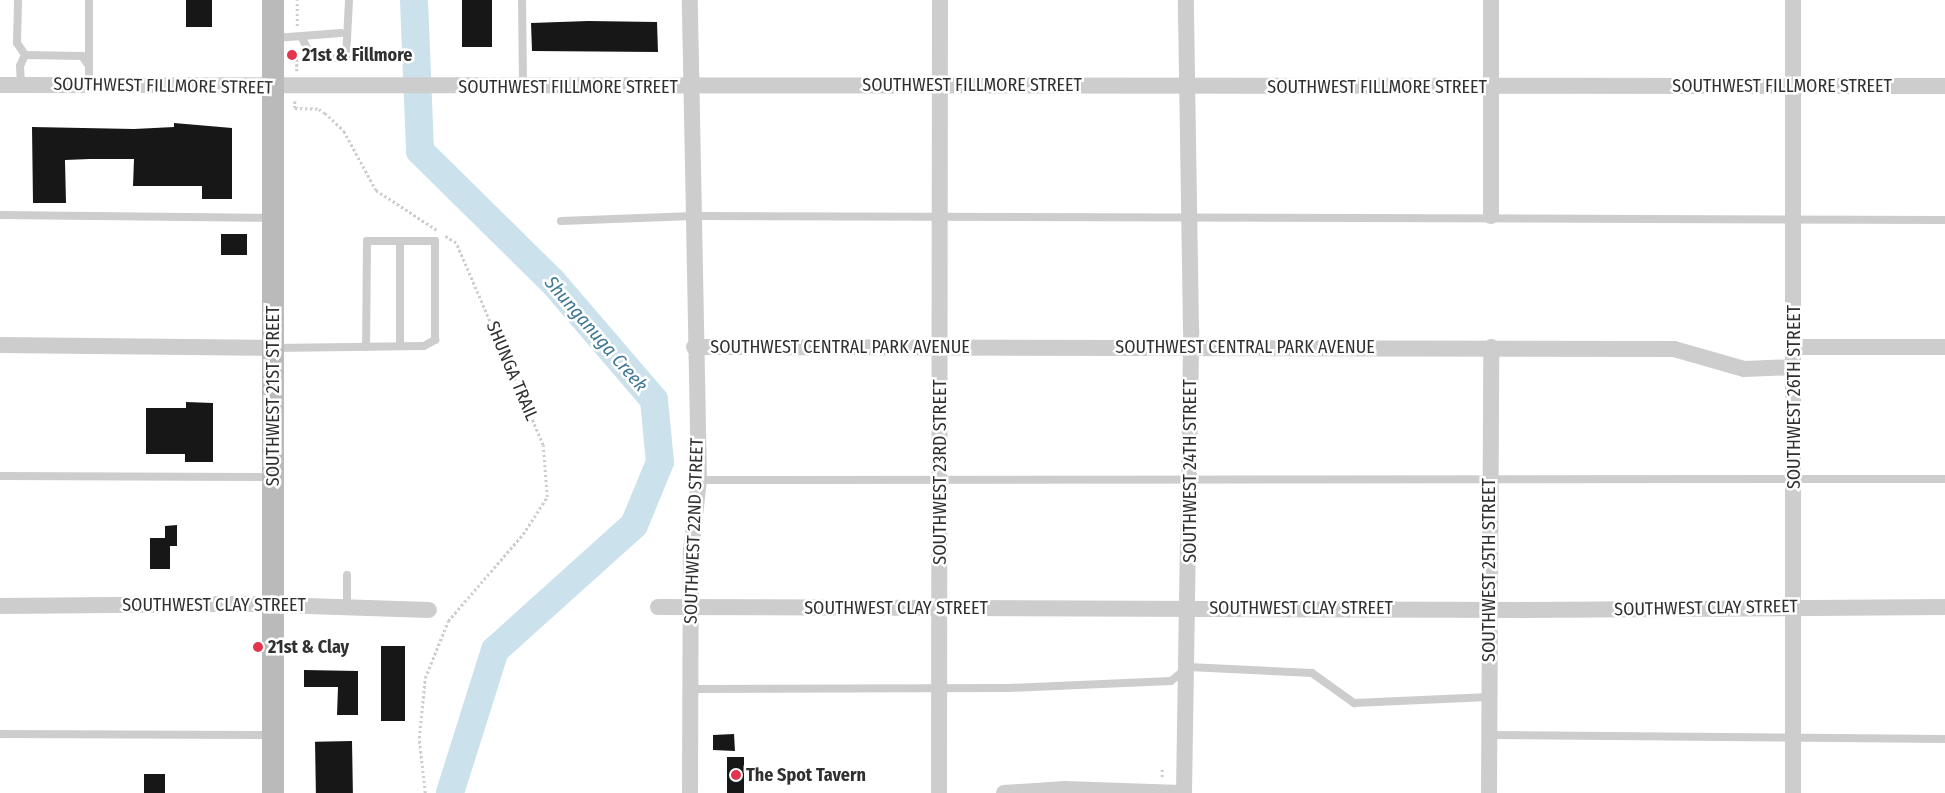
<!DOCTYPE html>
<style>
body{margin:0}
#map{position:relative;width:1945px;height:793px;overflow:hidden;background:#fff;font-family:"Fira Sans Condensed",sans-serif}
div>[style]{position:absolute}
.river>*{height:28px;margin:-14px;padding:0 14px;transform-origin:14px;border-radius:14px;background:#cbe1ec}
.building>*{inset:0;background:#171717;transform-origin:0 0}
.path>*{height:2.5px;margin-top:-1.25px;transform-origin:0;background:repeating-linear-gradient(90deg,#cdcdcd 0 2.5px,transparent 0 5px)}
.service>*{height:8px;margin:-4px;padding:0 4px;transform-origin:4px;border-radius:4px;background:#cdcdcd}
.minor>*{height:16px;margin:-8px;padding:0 8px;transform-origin:8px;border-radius:8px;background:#cdcdcd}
.secondary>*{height:22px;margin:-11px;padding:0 11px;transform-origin:11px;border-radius:11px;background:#bababa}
.dots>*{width:14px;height:14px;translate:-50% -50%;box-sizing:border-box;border:2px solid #fff;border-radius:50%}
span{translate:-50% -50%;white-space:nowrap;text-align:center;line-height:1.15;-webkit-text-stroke:5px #fff;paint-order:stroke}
.poi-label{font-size:18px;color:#303030;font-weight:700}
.left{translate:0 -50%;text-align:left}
.street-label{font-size:18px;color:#303030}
.water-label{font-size:19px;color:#3e7792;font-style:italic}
</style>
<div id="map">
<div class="river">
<i style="left:414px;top:0;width:151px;rotate:87.7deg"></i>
<i style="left:420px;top:151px;width:187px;rotate:44.6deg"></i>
<i style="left:553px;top:282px;width:155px;rotate:49.4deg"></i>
<i style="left:654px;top:400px;width:62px;rotate:84.5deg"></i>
<i style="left:660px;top:462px;width:68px;rotate:112.4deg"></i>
<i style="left:634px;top:525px;width:187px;rotate:138deg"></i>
<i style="left:495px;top:650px;width:150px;rotate:107.5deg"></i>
</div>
<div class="building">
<i style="left:186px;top:0;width:26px;height:27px"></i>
<i style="left:462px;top:0;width:30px;height:47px"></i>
<i style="clip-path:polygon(588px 21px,657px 22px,658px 52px,532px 51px,531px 23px)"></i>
<i style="clip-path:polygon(174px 123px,232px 128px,232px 199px,202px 199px,202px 186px,133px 186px,134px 159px,90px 159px,65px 160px,66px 203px,33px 203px,32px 127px,134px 129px,174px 127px)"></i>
<i style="left:221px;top:234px;width:26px;height:21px"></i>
<i style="clip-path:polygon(186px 402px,213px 403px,213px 462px,185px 462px,185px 454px,146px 454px,146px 408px,186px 408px)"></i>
<i style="clip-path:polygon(177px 525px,177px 546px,170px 546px,170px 569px,150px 569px,150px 538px,165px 538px,165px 526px)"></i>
<i style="left:381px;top:646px;width:24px;height:75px"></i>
<i style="clip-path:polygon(304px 670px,358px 671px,358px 715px,337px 715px,338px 687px,304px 687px)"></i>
<i style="clip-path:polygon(734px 734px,735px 751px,713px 750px,713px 735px)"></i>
<i style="left:352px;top:741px;width:52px;height:37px;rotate:89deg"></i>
<i style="left:727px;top:757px;width:17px;height:36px"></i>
<i style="left:144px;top:774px;width:21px;height:19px"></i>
</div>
<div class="path">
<i style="left:297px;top:26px;width:26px;rotate:-90deg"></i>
<i style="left:297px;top:54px;width:17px;rotate:90deg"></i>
<i style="left:295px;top:101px;width:7px;rotate:90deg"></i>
<i style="left:295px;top:108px;width:24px;rotate:2deg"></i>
<i style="left:319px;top:109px;width:7px;rotate:34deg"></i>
<i style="left:325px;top:113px;width:26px;rotate:43deg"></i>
<i style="left:344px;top:131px;width:67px;rotate:61.5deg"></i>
<i style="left:376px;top:190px;width:73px;rotate:33.3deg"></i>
<i style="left:1162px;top:777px;width:10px;rotate:-90deg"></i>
<i style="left:425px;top:793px;width:55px;rotate:-96.2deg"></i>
<i style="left:419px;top:738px;width:60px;rotate:-84.3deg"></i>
<i style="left:425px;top:678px;width:61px;rotate:-68deg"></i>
<i style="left:448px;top:621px;width:115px;rotate:-49.2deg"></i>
<i style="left:523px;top:534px;width:44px;rotate:-57deg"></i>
<i style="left:547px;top:497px;width:52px;rotate:-94.4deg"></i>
<i style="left:543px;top:445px;width:220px;rotate:-113.3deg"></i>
<i style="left:456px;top:243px;width:13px;rotate:-148deg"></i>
</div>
<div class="service">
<i style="left:18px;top:0;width:43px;rotate:91.3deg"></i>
<i style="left:17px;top:43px;width:14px;rotate:56deg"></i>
<i style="left:522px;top:0;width:86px;rotate:89.3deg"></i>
<i style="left:275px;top:38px;width:66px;rotate:-4.3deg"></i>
<i style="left:302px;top:38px;width:22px;rotate:63deg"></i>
<i style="left:312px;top:58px;width:34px"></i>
<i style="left:346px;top:58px;width:58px;rotate:-87deg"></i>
<i style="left:25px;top:55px;width:57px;rotate:1deg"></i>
<i style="left:82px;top:56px;width:12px;rotate:55deg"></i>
<i style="left:89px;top:66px;width:20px;rotate:90deg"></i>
<i style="left:89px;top:66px;width:66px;rotate:-90deg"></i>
<i style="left:21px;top:85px;width:19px;rotate:-93deg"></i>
<i style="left:20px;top:66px;width:12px;rotate:-66deg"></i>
<i style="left:0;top:215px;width:270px;rotate:0.6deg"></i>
<i style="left:561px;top:221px;width:132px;rotate:-2.2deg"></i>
<i style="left:693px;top:216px;width:1252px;rotate:0.18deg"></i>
<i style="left:400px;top:346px;width:105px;rotate:-90deg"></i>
<i style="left:274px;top:348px;width:150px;rotate:-0.8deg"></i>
<i style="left:424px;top:346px;width:13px;rotate:-29deg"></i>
<i style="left:435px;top:340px;width:99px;rotate:-90deg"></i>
<i style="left:435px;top:241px;width:68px;rotate:180deg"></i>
<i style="left:367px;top:241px;width:106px;rotate:90.5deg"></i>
<i style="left:0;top:476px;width:271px;rotate:0.2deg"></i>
<i style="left:699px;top:480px;width:1246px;rotate:-0.05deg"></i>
<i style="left:347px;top:606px;width:31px;rotate:-90deg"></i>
<i style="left:690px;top:689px;width:318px;rotate:-0.2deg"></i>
<i style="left:1008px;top:688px;width:163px;rotate:-2.5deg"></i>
<i style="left:1171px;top:681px;width:22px;rotate:-39deg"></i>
<i style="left:1188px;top:667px;width:124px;rotate:2.8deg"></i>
<i style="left:1312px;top:673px;width:52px;rotate:35.5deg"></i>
<i style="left:1354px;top:703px;width:135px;rotate:-2.5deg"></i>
<i style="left:0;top:734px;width:270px;rotate:0.2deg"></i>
<i style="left:1489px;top:735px;width:456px;rotate:0.5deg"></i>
</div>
<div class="minor">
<i style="left:0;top:85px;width:1945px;rotate:0.03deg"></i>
<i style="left:1491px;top:216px;width:216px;rotate:-90deg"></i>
<i style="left:0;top:345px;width:273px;rotate:0.6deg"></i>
<i style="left:694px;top:347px;width:980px;rotate:0.12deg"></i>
<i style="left:1674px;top:349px;width:73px;rotate:15.9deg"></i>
<i style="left:1744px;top:369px;width:50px;rotate:-2.3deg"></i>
<i style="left:1794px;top:347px;width:151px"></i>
<i style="left:0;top:606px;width:250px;rotate:-0.5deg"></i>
<i style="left:250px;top:604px;width:179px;rotate:1.9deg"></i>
<i style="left:658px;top:607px;width:867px;rotate:0.2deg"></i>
<i style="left:1525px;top:610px;width:420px;rotate:-0.4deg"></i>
<i style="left:690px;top:793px;width:242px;rotate:-89.8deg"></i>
<i style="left:691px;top:551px;width:71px;rotate:-83.6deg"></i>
<i style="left:699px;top:480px;width:480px;rotate:-91.1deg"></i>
<i style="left:939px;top:793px;width:793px;rotate:-89.93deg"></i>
<i style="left:1004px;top:793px;width:61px;rotate:-3.8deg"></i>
<i style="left:1065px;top:789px;width:116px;rotate:2deg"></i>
<i style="left:1184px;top:793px;width:463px;rotate:-89.1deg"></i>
<i style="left:1191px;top:330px;width:330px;rotate:-90.9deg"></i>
<i style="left:1489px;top:793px;width:446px;rotate:-89.7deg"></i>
<i style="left:1793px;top:793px;width:793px;rotate:-90deg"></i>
</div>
<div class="secondary">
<i style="left:273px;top:793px;width:793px;rotate:-90deg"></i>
</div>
<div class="dots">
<i style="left:292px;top:55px;background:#e4354e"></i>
<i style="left:258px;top:647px;background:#e4354e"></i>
<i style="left:736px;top:775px;background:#e4354e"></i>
</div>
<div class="poi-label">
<span class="left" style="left:302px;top:55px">21st &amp; Fillmore</span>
<span class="left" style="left:268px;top:647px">21st &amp; Clay</span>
<span class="left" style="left:746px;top:775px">The Spot Tavern</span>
</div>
<div class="street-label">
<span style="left:972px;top:85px">SOUTHWEST FILLMORE STREET</span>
<span style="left:163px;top:86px;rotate:1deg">SOUTHWEST FILLMORE STREET</span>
<span style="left:1782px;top:86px">SOUTHWEST FILLMORE STREET</span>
<span style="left:568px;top:87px">SOUTHWEST FILLMORE STREET</span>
<span style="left:1377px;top:87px">SOUTHWEST FILLMORE STREET</span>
<span style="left:840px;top:347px">SOUTHWEST CENTRAL PARK AVENUE</span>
<span style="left:1245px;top:347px">SOUTHWEST CENTRAL PARK AVENUE</span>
<span style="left:512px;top:371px;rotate:67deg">SHUNGA TRAIL</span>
<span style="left:273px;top:396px;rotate:-90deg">SOUTHWEST 21ST STREET</span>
<span style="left:1794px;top:397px;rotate:-90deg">SOUTHWEST 26TH STREET</span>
<span style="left:1190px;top:471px;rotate:-90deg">SOUTHWEST 24TH STREET</span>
<span style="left:940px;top:472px;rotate:-90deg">SOUTHWEST 23RD STREET</span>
<span style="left:694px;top:531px;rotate:-88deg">SOUTHWEST 22ND STREET</span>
<span style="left:1489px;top:570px;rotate:-90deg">SOUTHWEST 25TH STREET</span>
<span style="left:214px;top:605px">SOUTHWEST CLAY STREET</span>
<span style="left:896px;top:608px">SOUTHWEST CLAY STREET</span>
<span style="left:1301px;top:608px">SOUTHWEST CLAY STREET</span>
<span style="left:1706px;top:608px;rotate:-1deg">SOUTHWEST CLAY STREET</span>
</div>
<div class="water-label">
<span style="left:596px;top:334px;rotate:49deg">Shunganuga Creek</span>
</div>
</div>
